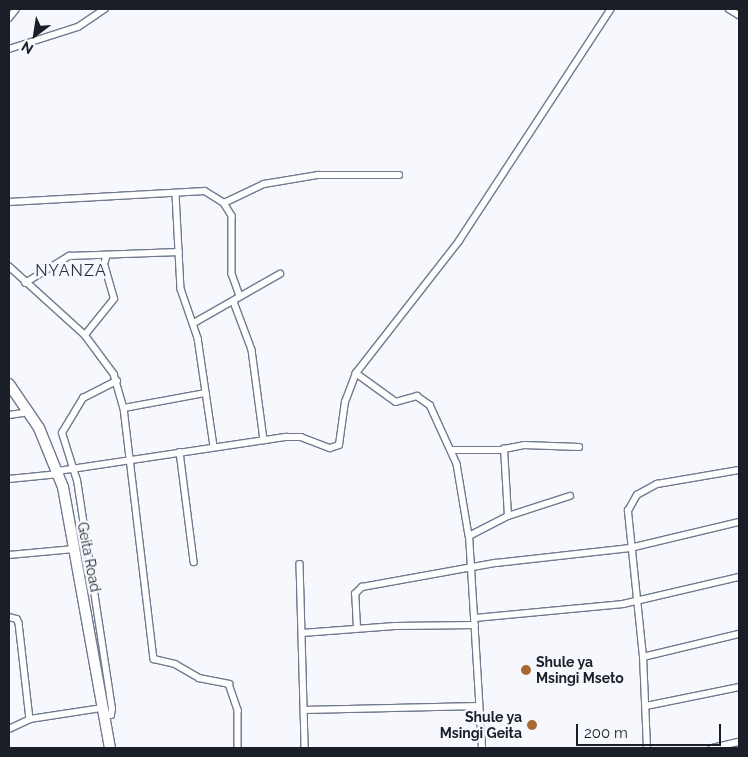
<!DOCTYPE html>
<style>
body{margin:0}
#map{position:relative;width:748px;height:757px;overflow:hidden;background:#f6f8fd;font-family:Raleway,sans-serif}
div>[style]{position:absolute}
.roads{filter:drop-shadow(1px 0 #71798e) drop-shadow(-1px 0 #71798e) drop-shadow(0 1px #71798e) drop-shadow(0 -1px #71798e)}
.street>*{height:5.5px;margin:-2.75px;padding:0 2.75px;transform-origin:2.75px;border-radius:2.75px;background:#fff}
.highway>*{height:10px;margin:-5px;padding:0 5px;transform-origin:5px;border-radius:5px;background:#fff}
.dots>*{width:14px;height:14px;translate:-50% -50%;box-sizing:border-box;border:2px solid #f6f8fd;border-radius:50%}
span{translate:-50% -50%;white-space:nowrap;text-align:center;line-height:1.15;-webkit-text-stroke:5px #f6f8fd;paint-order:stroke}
.street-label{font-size:14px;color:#1a1e26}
.poi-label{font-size:14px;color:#1a1e26;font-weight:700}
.left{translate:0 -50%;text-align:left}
.right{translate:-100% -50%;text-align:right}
.quarter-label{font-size:16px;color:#2a3042;letter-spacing:1px}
.frame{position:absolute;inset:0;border:10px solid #1a1e26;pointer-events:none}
.north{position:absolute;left:10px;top:10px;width:50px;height:50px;-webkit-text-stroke:4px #f6f8fd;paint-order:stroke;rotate:211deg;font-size:14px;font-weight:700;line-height:20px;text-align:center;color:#1a1e26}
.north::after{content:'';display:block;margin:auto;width:18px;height:22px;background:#1a1e26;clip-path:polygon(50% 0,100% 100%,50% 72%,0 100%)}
.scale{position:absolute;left:576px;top:724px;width:145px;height:22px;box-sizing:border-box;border:2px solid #1a1e26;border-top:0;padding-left:6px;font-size:15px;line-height:18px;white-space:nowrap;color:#1a1e26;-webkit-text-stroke:4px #f6f8fd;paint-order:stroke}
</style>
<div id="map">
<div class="roads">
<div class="street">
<i style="left:729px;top:9px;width:12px;rotate:31deg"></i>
<i style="left:9px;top:18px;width:11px;rotate:-52deg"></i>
<i style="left:9px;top:49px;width:72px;rotate:-17.7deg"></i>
<i style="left:78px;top:27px;width:32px;rotate:-34deg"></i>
<i style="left:176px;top:194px;width:95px;rotate:87deg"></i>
<i style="left:181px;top:289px;width:52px;rotate:70.9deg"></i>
<i style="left:198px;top:338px;width:109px;rotate:81.6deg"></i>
<i style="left:9px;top:202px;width:196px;rotate:-3.2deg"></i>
<i style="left:205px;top:191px;width:22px;rotate:32deg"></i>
<i style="left:224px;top:203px;width:15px;rotate:58deg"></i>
<i style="left:232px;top:216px;width:58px;rotate:90deg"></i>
<i style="left:232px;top:274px;width:23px;rotate:70deg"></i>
<i style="left:224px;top:203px;width:44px;rotate:-25.4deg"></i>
<i style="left:264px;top:184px;width:55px;rotate:-9.5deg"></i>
<i style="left:318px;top:175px;width:81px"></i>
<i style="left:9px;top:266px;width:103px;rotate:42.2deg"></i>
<i style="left:85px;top:335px;width:49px;rotate:53.4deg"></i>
<i style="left:114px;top:374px;width:35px;rotate:74deg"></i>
<i style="left:124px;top:408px;width:253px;rotate:83.2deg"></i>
<i style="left:154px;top:659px;width:22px;rotate:13deg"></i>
<i style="left:175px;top:664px;width:28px;rotate:30deg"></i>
<i style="left:199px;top:678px;width:31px;rotate:11deg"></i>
<i style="left:229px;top:684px;width:28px;rotate:71deg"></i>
<i style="left:238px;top:710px;width:38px;rotate:90deg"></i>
<i style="left:25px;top:283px;width:52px;rotate:-31.5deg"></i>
<i style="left:69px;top:256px;width:110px;rotate:-2.1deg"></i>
<i style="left:234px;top:302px;width:51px;rotate:69.4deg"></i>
<i style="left:252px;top:350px;width:91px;rotate:82.4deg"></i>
<i style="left:194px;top:323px;width:99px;rotate:-29.7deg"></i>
<i style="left:85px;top:335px;width:46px;rotate:-51.1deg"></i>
<i style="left:114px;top:299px;width:36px;rotate:-106deg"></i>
<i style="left:104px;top:264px;width:9px;rotate:-72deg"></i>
<i style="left:356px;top:373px;width:49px;rotate:35.9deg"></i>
<i style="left:396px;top:402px;width:22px;rotate:-16deg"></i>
<i style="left:417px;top:396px;width:16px;rotate:35deg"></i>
<i style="left:430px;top:405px;width:65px;rotate:65.4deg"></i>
<i style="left:457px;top:464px;width:73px;rotate:80.5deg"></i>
<i style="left:124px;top:408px;width:83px;rotate:-10.4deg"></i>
<i style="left:9px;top:415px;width:21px;rotate:-8deg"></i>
<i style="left:452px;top:450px;width:52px"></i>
<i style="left:180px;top:452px;width:111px;rotate:82.7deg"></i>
<i style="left:58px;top:471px;width:231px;rotate:-8.5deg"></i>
<i style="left:286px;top:437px;width:15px"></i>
<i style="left:301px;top:437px;width:31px;rotate:21deg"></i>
<i style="left:330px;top:448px;width:9px;rotate:-18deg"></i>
<i style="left:339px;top:445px;width:43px;rotate:-82.1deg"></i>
<i style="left:345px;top:402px;width:31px;rotate:-69deg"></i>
<i style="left:356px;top:373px;width:167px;rotate:-52deg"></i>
<i style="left:459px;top:241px;width:277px;rotate:-56.8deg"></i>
<i style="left:9px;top:479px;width:50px;rotate:-5.7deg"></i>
<i style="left:508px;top:516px;width:67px;rotate:-93.4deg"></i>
<i style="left:504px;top:449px;width:20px;rotate:-11deg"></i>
<i style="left:524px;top:445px;width:55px;rotate:2.1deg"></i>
<i style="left:9px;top:555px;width:65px;rotate:-5.3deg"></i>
<i style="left:300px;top:564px;width:184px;rotate:88.4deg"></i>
<i style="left:9px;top:617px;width:8px;rotate:14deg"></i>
<i style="left:17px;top:619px;width:4px;rotate:63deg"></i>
<i style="left:19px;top:623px;width:97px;rotate:83.5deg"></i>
<i style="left:475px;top:618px;width:149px;rotate:-5.4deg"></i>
<i style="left:623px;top:604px;width:119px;rotate:-13.1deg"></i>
<i style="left:357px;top:628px;width:34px;rotate:-93deg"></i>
<i style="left:355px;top:594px;width:10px;rotate:-45deg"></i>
<i style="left:362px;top:587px;width:136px;rotate:-10.2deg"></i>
<i style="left:496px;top:563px;width:135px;rotate:-6.4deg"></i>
<i style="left:630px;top:548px;width:112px;rotate:-13.4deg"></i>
<i style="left:302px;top:633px;width:93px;rotate:-4.3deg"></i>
<i style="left:395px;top:626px;width:80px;rotate:-0.7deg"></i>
<i style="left:643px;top:657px;width:99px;rotate:-13.5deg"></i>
<i style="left:646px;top:706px;width:95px;rotate:-11.5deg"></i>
<i style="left:304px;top:710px;width:175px;rotate:-1.3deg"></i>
<i style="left:104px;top:717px;width:7px;rotate:-16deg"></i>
<i style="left:111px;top:715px;width:6px;rotate:-81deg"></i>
<i style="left:112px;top:709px;width:231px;rotate:-98.7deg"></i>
<i style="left:77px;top:481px;width:50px;rotate:-107.4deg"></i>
<i style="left:62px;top:433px;width:41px;rotate:-59deg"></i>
<i style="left:83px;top:398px;width:38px;rotate:-27deg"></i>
<i style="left:9px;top:729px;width:23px;rotate:-25deg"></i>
<i style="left:30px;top:719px;width:73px;rotate:-8.7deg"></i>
<i style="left:482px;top:748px;width:212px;rotate:-93.5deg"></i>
<i style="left:469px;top:536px;width:44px;rotate:-27.1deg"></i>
<i style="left:508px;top:516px;width:65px;rotate:-17.9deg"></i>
<i style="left:647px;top:748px;width:91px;rotate:-92.5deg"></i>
<i style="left:643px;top:657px;width:147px;rotate:-95.9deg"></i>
<i style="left:628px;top:511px;width:18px;rotate:-61deg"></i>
<i style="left:637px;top:495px;width:23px;rotate:-29deg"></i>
<i style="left:657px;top:484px;width:83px;rotate:-9.7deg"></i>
<i style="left:712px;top:748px;width:28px;rotate:-13deg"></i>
</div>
<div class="highway">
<i style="left:9px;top:384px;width:53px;rotate:55.7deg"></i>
<i style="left:39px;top:428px;width:64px;rotate:67.9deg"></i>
<i style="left:63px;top:487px;width:265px;rotate:79.8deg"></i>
</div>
</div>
<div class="dots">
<i style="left:526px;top:670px;background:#a96832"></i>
<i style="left:532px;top:725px;background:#a96832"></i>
</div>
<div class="street-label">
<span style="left:89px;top:557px;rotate:79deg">Geita Road</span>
</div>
<div class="poi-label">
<span class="left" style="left:536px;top:670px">Shule ya<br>Msingi Mseto</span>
<span class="right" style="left:522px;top:725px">Shule ya<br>Msingi Geita</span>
</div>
<div class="quarter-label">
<span style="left:71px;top:271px">NYANZA</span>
</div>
<div class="frame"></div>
<div class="north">N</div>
<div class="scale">200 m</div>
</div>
